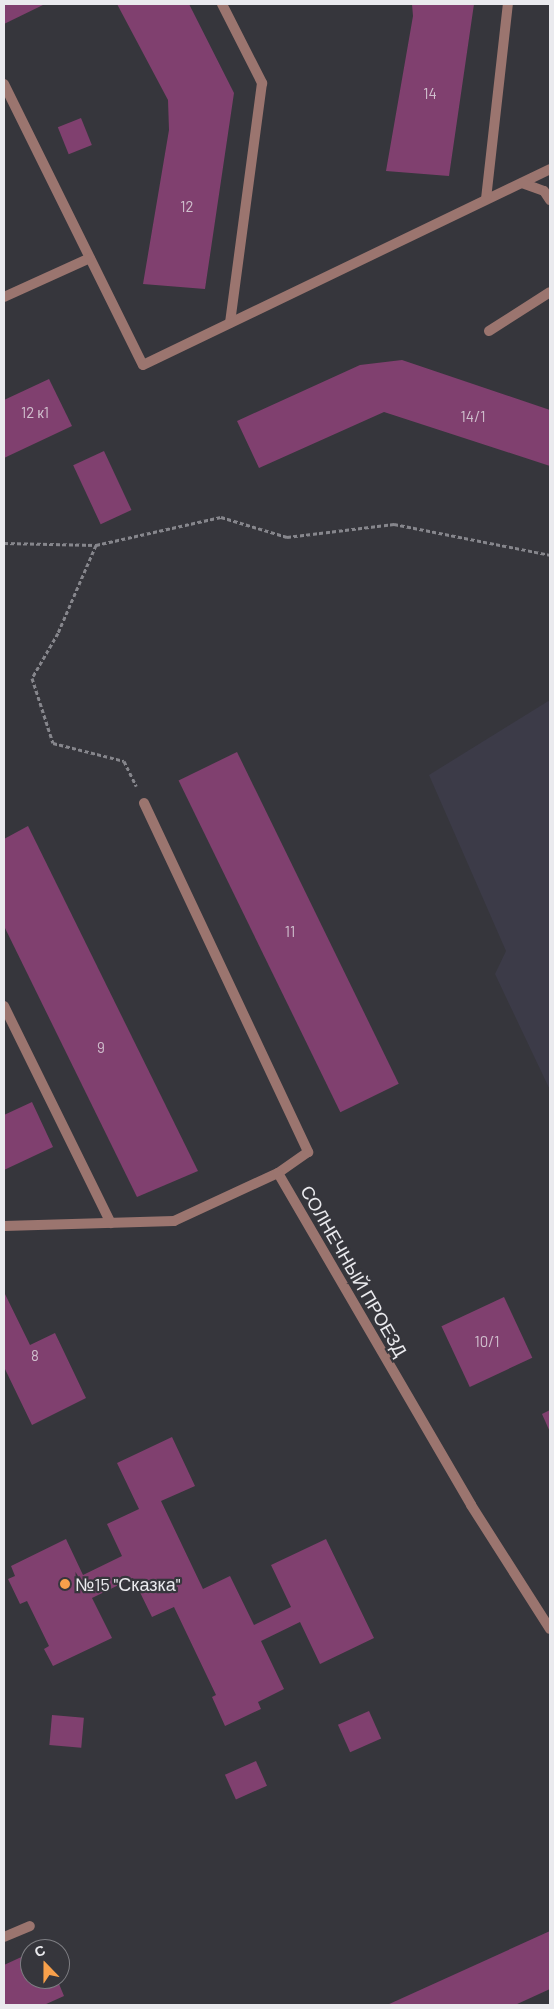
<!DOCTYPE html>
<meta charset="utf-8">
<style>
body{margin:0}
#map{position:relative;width:554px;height:2009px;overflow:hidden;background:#36363c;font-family:Barlow,sans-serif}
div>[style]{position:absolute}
.built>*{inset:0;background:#3c3b48}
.building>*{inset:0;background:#80406f;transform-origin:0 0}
.path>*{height:3px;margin-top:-1.5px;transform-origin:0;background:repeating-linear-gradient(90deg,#86868c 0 4px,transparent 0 6.5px)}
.service>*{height:10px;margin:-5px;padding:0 5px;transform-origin:5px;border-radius:5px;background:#9b756f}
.minor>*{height:10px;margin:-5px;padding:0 5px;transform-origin:5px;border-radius:5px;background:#9b756f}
.dots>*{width:14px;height:14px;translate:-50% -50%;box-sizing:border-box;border:2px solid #36363c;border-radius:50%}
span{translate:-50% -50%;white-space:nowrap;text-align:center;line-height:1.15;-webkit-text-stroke:4.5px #36363c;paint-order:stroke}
.number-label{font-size:15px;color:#d0c0ce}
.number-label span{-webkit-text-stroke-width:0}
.street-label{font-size:18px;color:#eaeaee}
.poi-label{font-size:18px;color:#eaeaee}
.left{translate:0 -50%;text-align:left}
.frame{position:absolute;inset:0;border:5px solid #eaeaee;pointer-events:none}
.north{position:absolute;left:20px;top:1939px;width:50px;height:50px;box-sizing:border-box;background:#36363c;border:1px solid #7e7e83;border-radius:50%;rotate:338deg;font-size:14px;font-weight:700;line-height:20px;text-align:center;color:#eaeaee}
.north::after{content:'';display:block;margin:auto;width:18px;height:22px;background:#f8a04b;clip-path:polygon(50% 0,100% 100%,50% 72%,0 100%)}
</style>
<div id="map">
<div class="built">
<i style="clip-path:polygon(550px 700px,550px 1090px,495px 974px,506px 951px,429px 775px)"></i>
</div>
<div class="building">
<i style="clip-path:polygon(4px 4px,45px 4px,4px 24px)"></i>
<i style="clip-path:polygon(117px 4px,189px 4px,234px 93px,205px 289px,143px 284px,169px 130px,168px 100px)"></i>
<i style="clip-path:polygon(412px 4px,474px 4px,449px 176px,386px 171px,413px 16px)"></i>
<i style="left:81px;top:118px;width:29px;height:25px;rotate:68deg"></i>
<i style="clip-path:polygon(402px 360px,550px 410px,550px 466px,384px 412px,259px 468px,237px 421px,360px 365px)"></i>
<i style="clip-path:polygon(49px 379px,72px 426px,4px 458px,4px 400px)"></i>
<i style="left:104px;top:451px;width:65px;height:34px;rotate:65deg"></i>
<i style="left:237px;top:752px;width:369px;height:65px;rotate:64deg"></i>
<i style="clip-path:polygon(28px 826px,198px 1171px,137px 1197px,4px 926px,4px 839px)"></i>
<i style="clip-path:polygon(32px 1102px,53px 1147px,4px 1170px,4px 1115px)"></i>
<i style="clip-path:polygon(4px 1292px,30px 1345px,55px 1333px,86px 1398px,32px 1425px,4px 1367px)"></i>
<i style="left:504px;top:1297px;width:67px;height:69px;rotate:65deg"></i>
<i style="clip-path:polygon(550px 1410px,550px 1432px,542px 1414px)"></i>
<i style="clip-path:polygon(172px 1437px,195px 1486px,161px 1501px,203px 1589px,230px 1576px,254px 1625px,291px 1607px,271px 1565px,326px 1539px,374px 1638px,320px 1664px,300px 1622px,261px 1641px,284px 1689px,258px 1702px,261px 1709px,225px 1726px,212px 1697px,216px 1695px,174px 1607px,152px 1617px,133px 1578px,92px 1598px,112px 1638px,53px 1666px,44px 1649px,49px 1646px,27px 1601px,20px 1604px,8px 1579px,15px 1576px,11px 1566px,66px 1539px,83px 1575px,122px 1556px,107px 1524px,139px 1509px,117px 1463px)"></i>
<i style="left:369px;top:1711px;width:30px;height:34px;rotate:66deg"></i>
<i style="left:52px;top:1715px;width:32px;height:30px;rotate:5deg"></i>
<i style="left:256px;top:1761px;width:27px;height:34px;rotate:66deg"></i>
<i style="clip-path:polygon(550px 1931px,550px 1989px,515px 2005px,387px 2005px)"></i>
<i style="clip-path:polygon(30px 1953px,30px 1979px,57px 1979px,64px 1996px,44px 2005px,4px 2005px,4px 1965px)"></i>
</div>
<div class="path">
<i style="left:4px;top:543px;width:92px;rotate:1.2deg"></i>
<i style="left:96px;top:545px;width:128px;rotate:-12.6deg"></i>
<i style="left:221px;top:517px;width:69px;rotate:16.9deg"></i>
<i style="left:287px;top:537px;width:108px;rotate:-6.9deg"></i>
<i style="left:394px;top:524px;width:159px;rotate:11.2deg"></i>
<i style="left:96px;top:545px;width:96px;rotate:113.4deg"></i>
<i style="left:58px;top:633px;width:52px;rotate:120deg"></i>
<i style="left:32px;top:678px;width:68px;rotate:72.1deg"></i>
<i style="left:53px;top:743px;width:73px;rotate:14.2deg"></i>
<i style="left:124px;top:761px;width:28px;rotate:64deg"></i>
</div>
<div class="service">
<i style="left:222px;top:4px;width:89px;rotate:63.1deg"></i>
<i style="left:262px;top:83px;width:242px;rotate:97.6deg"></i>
<i style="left:4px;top:84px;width:313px;rotate:63.7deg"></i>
<i style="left:143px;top:365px;width:452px;rotate:-25.7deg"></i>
<i style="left:522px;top:183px;width:23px;rotate:20deg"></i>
<i style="left:544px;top:191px;width:11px;rotate:56deg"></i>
<i style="left:486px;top:199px;width:196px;rotate:-83.6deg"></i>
<i style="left:4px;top:297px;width:94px;rotate:-24.4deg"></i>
<i style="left:489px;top:331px;width:72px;rotate:-32.6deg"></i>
<i style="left:144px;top:803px;width:386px;rotate:64.8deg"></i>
<i style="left:308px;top:1152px;width:37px;rotate:145deg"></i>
<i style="left:4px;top:1006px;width:242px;rotate:63.8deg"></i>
<i style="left:4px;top:1937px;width:28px;rotate:-23deg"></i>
</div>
<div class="minor">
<i style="left:4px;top:1226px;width:170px;rotate:-1.7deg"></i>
<i style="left:174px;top:1221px;width:115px;rotate:-24.8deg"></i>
<i style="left:278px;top:1173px;width:384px;rotate:59.8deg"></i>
<i style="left:471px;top:1505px;width:147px;rotate:57.5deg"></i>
</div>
<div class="dots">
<i style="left:65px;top:1584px;background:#f8a04b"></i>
</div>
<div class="number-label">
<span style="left:430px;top:94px">14</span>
<span style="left:187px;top:207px">12</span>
<span style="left:35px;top:413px">12 к1</span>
<span style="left:473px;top:417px">14/1</span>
<span style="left:290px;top:932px">11</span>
<span style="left:101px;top:1048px">9</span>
<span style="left:487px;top:1342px">10/1</span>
<span style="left:35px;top:1356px">8</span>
</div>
<div class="street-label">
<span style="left:354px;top:1271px;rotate:60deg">СОЛНЕЧНЫЙ ПРОЕЗД</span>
</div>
<div class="poi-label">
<span class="left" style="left:75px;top:1584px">№15 "Сказка"</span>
</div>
<div class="frame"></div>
<div class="north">С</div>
</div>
